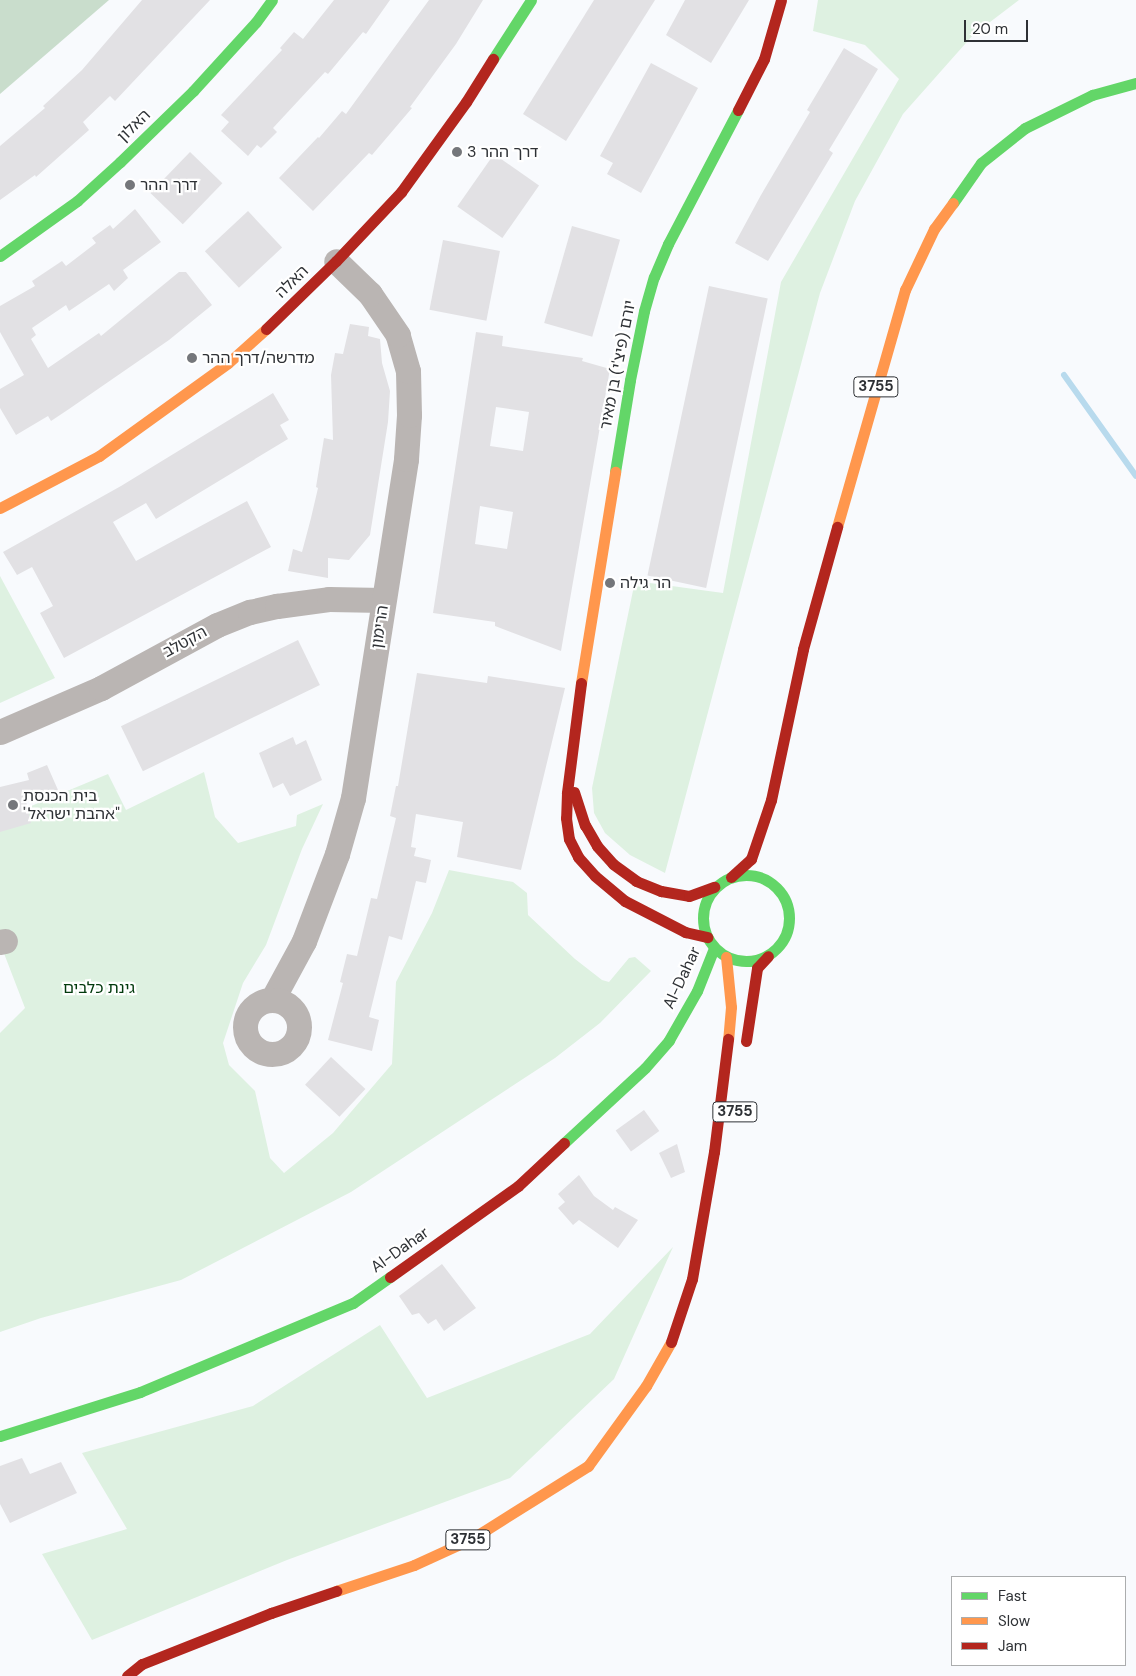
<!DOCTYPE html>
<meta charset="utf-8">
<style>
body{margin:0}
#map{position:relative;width:1136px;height:1676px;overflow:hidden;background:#f8fafd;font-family:"DM Sans","Noto Sans Hebrew",sans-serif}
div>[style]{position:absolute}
.green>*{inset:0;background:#def1e1}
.forest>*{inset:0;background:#c9ddcc}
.stream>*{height:6px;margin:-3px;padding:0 3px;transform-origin:3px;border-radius:3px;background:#b8daed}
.building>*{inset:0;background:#e2e1e4;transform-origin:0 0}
.street>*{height:25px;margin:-12.5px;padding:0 12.5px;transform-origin:12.5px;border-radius:12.5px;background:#bab5b3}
.street>.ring{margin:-12.5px;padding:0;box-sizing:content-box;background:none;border:25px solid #bab5b3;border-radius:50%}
.fast>*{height:11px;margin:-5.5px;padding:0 5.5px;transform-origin:5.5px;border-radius:5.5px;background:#63d668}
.fast>.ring{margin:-5.5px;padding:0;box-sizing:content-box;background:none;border:11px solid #63d668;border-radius:50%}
.slow>*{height:11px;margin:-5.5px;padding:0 5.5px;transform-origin:5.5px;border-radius:5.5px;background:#ff974d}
.jam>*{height:11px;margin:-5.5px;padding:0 5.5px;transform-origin:5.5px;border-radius:5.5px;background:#b3261e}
.dots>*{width:14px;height:14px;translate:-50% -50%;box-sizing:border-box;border:2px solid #fff;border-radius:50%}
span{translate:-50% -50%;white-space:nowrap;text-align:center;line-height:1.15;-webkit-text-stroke:4.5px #fff;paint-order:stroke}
.shield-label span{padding:1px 4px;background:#fff;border:1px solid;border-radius:4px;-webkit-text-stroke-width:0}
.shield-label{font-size:15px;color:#2e3135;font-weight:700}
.street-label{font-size:16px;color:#2e3135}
.poi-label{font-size:16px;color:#2e3135}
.left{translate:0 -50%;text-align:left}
.park-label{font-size:16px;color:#023a0d}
.legend{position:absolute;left:951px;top:1576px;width:175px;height:90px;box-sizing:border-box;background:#fff;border:1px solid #abadae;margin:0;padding:6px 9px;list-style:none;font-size:15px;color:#2e3135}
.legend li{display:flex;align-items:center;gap:10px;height:25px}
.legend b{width:25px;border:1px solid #abadae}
.scale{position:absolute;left:964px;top:20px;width:64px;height:22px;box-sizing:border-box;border:2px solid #2e3135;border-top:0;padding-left:6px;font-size:15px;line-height:18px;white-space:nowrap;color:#2e3135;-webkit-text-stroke:4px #fff;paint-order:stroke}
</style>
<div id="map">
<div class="green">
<i style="clip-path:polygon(818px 0,1019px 0,973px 35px,903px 114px,855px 201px,820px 293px,665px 873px,630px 855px,605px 833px,594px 813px,592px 788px,635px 581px,723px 593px,781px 282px,899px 79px,865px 45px,813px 31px)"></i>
<i style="clip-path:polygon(0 576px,55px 678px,0 703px)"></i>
<i style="clip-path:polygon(204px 772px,215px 817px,238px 843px,296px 826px,297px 815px,323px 804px,302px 849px,266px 945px,243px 983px,223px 1043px,229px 1065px,255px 1091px,270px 1158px,284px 1173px,333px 1133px,392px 1064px,396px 982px,432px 913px,449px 870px,513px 882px,527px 893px,528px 915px,575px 959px,602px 980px,609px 982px,629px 958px,635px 957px,651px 971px,600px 1023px,555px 1058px,351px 1192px,181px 1280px,41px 1318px,0 1332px,0 1033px,25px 1008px,0 943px,0 819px,108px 774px,126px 810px)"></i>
<i style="clip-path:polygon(673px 1247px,614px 1379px,510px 1478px,287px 1560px,92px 1640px,42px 1554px,127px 1529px,82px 1453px,253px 1406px,380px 1325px,427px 1398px,590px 1334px)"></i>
</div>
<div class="forest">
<i style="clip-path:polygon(0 0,109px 0,0 94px)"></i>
</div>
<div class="stream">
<i style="left:1064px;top:375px;width:124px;rotate:54.5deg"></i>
</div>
<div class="building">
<i style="clip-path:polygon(142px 0,210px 0,115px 101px,110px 96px,83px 122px,89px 130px,36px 177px,35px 175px,0 200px,0 146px,45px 108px,43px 106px,82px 70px)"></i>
<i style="clip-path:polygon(334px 0,390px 0,366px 34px,363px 32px,328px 74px,325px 72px,273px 128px,277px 132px,261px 148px,257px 145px,248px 156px,221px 131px,229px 122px,221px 115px,282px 50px,280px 48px,294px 32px,303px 39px)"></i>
<i style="clip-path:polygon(429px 0,483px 0,456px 44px,410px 107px,412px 108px,372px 155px,369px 153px,313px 211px,279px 178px,318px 137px,319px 138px,342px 111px,346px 114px)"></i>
<i style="clip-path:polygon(594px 0,655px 0,566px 141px,523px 114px)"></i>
<i style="clip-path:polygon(685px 0,749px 0,711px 63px,666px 35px)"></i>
<i style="clip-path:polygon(844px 48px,878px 69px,829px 150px,833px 153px,768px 261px,735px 243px,761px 195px,810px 112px,807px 110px)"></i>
<i style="clip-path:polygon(651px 63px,698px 88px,641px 193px,607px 174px,613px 163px,600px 156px)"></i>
<i style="left:190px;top:152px;width:45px;height:57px;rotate:44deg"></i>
<i style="left:494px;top:154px;width:55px;height:64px;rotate:35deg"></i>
<i style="clip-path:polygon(135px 209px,161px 242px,123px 270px,128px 278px,114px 291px,109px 284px,69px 311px,66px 305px,32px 328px,36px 335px,31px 339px,48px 368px,99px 333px,101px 336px,179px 272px,186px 272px,212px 305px,169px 340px,69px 409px,51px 421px,48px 416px,16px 435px,0 408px,0 389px,24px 375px,0 332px,0 306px,35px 286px,32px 281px,62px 261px,66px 266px,96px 243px,92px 238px,110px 225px,113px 229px)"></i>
<i style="left:248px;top:211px;width:50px;height:59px;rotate:47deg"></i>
<i style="left:572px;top:226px;width:50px;height:101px;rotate:16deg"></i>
<i style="left:443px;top:240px;width:58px;height:71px;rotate:11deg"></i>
<i style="left:709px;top:286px;width:60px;height:296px;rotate:12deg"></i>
<i style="clip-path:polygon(350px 324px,369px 327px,368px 336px,380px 339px,382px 363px,390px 391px,388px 422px,370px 535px,349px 560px,328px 558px,328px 578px,288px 571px,293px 549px,302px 552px,311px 518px,318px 488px,316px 487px,324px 438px,333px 440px,331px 375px,335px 353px,343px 354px)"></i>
<i style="clip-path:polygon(evenodd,476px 332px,503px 336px,502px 346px,583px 358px,582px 361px,610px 369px,561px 651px,495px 626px,495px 622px,433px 613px,476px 332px,496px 407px,529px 412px,523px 451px,490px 446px,496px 407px,476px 332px,480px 506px,513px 512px,507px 549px,475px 544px,480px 506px)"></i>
<i style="clip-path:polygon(273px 393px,289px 420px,280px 425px,288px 439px,156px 519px,146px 503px,113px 522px,136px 561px,247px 501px,271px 547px,64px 658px,40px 613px,53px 606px,32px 567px,17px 575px,3px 552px,121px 486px)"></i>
<i style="left:298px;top:640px;width:50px;height:197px;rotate:64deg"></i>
<i style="clip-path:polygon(417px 673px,487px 683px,488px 676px,565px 688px,521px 870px,457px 857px,463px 822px,416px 814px,411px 847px,416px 848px,414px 856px,431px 860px,426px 883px,416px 881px,402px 940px,389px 936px,369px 1017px,379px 1020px,372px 1051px,328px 1040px,343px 983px,340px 982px,347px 954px,357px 956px,371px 898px,377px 899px,396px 818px,390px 816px,396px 786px,398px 786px)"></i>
<i style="clip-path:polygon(293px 737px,296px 745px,306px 740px,322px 780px,290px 796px,283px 783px,273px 788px,259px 753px)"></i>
<i style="clip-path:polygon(47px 765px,58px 790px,26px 801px,31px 823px,0 832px,0 787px,29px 780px,27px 773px)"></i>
<i style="left:331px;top:1057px;width:47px;height:38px;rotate:43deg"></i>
<i style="left:644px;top:1110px;width:26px;height:35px;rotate:54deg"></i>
<i style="clip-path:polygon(677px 1144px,685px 1172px,671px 1178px,659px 1153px)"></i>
<i style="clip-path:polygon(579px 1175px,594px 1196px,613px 1210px,615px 1207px,638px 1220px,618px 1248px,579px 1220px,573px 1225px,558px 1208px,565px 1202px,558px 1194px)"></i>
<i style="clip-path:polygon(442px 1264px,476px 1308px,444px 1331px,436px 1319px,428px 1324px,419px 1313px,412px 1315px,399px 1296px)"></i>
<i style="clip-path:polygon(22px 1458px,30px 1474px,61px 1462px,77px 1493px,10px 1523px,0 1504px,0 1466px)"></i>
</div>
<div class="street">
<i style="left:0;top:732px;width:110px;rotate:-23.5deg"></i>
<i style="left:101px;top:688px;width:132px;rotate:-28.5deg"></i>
<i style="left:217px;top:625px;width:35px;rotate:-22deg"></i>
<i style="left:250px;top:612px;width:28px;rotate:-13deg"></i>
<i style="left:277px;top:606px;width:52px;rotate:-7.7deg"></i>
<i style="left:329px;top:599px;width:54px;rotate:1.1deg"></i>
<i style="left:0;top:942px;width:5px;rotate:-11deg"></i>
<i style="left:272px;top:1000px;width:67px;rotate:-61.5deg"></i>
<i style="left:304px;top:941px;width:93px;rotate:-69.2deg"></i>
<i style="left:337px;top:854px;width:58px;rotate:-74.1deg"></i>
<i style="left:353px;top:798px;width:343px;rotate:-81.1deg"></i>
<i style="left:406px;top:459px;width:44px;rotate:-86.1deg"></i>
<i style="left:409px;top:415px;width:44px;rotate:-91.3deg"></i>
<i style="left:408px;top:371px;width:37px;rotate:-106deg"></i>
<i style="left:398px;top:335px;width:50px;rotate:-124.3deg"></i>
<i style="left:370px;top:294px;width:47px;rotate:-135.9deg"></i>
<i class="ring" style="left:245px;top:1000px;width:29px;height:29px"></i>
</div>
<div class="fast">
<i style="left:493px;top:59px;width:70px;rotate:-57.2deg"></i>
<i style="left:953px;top:203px;width:49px;rotate:-55deg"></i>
<i style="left:981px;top:163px;width:56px;rotate:-38.5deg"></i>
<i style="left:1025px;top:128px;width:75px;rotate:-26.2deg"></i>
<i style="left:1092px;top:95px;width:46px;rotate:-15.3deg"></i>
<i style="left:0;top:256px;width:95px;rotate:-35.5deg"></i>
<i style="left:77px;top:201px;width:58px;rotate:-42.2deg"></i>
<i style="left:120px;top:162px;width:102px;rotate:-44.2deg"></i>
<i style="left:193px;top:91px;width:93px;rotate:-47.6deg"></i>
<i style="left:256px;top:22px;width:27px;rotate:-54deg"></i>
<i style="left:615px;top:472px;width:93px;rotate:-80.7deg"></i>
<i style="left:630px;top:380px;width:70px;rotate:-78.5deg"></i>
<i style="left:644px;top:311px;width:35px;rotate:-74deg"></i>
<i style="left:654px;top:277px;width:36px;rotate:-67deg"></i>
<i style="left:668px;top:244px;width:151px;rotate:-62.4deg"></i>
<i class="ring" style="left:703px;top:875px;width:75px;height:75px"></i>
<i style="left:564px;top:1143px;width:110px;rotate:-42.8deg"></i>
<i style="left:645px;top:1068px;width:37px;rotate:-49deg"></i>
<i style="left:669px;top:1040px;width:56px;rotate:-60.3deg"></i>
<i style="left:697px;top:991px;width:46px;rotate:-68.4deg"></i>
<i style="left:0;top:1436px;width:147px;rotate:-17.4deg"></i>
<i style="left:140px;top:1392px;width:231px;rotate:-22.7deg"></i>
<i style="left:353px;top:1303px;width:45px;rotate:-35.1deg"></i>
</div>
<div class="slow">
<i style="left:0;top:508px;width:112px;rotate:-27.7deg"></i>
<i style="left:99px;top:456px;width:159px;rotate:-35.8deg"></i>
<i style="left:228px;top:363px;width:51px;rotate:-41.8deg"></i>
<i style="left:837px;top:527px;width:247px;rotate:-74deg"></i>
<i style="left:905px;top:290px;width:68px;rotate:-64.6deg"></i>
<i style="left:934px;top:229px;width:32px;rotate:-54deg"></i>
<i style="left:581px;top:683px;width:214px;rotate:-80.8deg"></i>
<i style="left:726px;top:957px;width:50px;rotate:84.3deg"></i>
<i style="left:731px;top:1007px;width:32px;rotate:95deg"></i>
<i style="left:336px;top:1591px;width:82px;rotate:-18.4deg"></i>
<i style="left:414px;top:1565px;width:65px;rotate:-24.6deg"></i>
<i style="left:473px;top:1538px;width:136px;rotate:-32.1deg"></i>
<i style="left:588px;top:1466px;width:99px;rotate:-54.1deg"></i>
<i style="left:646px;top:1386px;width:51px;rotate:-60.4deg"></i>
</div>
<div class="jam">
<i style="left:738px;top:110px;width:57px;rotate:-63deg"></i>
<i style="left:764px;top:59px;width:61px;rotate:-73.9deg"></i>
<i style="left:266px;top:329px;width:98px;rotate:-44.2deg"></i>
<i style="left:336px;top:261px;width:95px;rotate:-46.7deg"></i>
<i style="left:401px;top:192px;width:111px;rotate:-54.2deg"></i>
<i style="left:466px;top:102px;width:51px;rotate:-57.9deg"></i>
<i style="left:581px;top:683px;width:111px;rotate:97.3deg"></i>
<i style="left:567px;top:793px;width:25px;rotate:92deg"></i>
<i style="left:566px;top:818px;width:21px;rotate:82deg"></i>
<i style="left:569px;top:839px;width:20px;rotate:63deg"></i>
<i style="left:578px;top:857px;width:25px;rotate:48deg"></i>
<i style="left:595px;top:876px;width:39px;rotate:40deg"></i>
<i style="left:625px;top:901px;width:68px;rotate:27.3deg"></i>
<i style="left:685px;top:932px;width:23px;rotate:13deg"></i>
<i style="left:574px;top:792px;width:35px;rotate:72deg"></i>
<i style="left:585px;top:825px;width:24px;rotate:60deg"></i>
<i style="left:597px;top:846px;width:24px;rotate:48deg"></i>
<i style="left:613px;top:864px;width:29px;rotate:36deg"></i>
<i style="left:636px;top:881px;width:27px;rotate:22deg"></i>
<i style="left:661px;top:891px;width:28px;rotate:10deg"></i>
<i style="left:689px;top:896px;width:27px;rotate:-20deg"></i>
<i style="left:731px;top:877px;width:27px;rotate:-42deg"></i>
<i style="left:751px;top:859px;width:62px;rotate:-71.3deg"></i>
<i style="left:771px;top:800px;width:154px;rotate:-78deg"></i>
<i style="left:803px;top:649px;width:127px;rotate:-74.4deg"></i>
<i style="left:746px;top:1041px;width:74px;rotate:-81.4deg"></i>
<i style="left:757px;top:968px;width:16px;rotate:-47deg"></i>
<i style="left:390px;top:1277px;width:157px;rotate:-35.4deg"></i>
<i style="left:518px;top:1186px;width:63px;rotate:-43.1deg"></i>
<i style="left:671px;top:1342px;width:66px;rotate:-71.6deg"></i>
<i style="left:692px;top:1279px;width:129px;rotate:-80.2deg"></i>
<i style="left:714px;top:1152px;width:114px;rotate:-82.9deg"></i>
<i style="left:127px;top:1676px;width:19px;rotate:-39deg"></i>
<i style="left:142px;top:1664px;width:139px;rotate:-21.6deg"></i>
<i style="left:271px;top:1613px;width:69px;rotate:-18.7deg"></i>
</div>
<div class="dots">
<i style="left:457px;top:152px;background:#75777b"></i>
<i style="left:130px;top:185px;background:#75777b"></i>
<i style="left:192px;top:358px;background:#75777b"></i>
<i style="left:610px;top:583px;background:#75777b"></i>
<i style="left:13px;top:805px;background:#75777b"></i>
</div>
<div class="shield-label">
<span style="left:876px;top:387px">3755</span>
<span style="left:735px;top:1112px">3755</span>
<span style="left:468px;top:1540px">3755</span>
</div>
<div class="street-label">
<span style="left:134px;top:126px;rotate:-44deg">האלון</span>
<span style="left:292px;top:282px;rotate:-44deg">האלה</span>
<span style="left:618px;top:365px;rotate:-79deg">יורם (פיצ'י) בן מאיר</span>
<span style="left:380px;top:627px;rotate:-82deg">הרימון</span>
<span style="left:185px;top:642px;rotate:-29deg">הקטלב</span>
<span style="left:682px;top:978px;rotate:-65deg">Al-Dahar</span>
<span style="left:400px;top:1250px;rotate:-35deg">Al-Dahar</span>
</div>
<div class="poi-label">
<span class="left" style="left:467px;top:152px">דרך ההר 3</span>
<span class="left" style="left:140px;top:185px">דרך ההר</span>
<span class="left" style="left:202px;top:358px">מדרשה/דרך ההר</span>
<span class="left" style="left:620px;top:583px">הר גילה</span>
<span class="left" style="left:23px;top:805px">בית הכנסת<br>"אהבת ישראל"</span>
</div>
<div class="park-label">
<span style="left:99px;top:988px">גינת כלבים</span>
</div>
<ul class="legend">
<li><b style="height:6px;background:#63d668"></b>Fast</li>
<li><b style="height:6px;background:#ff974d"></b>Slow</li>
<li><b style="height:6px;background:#b3261e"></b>Jam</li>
</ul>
<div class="scale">20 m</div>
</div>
